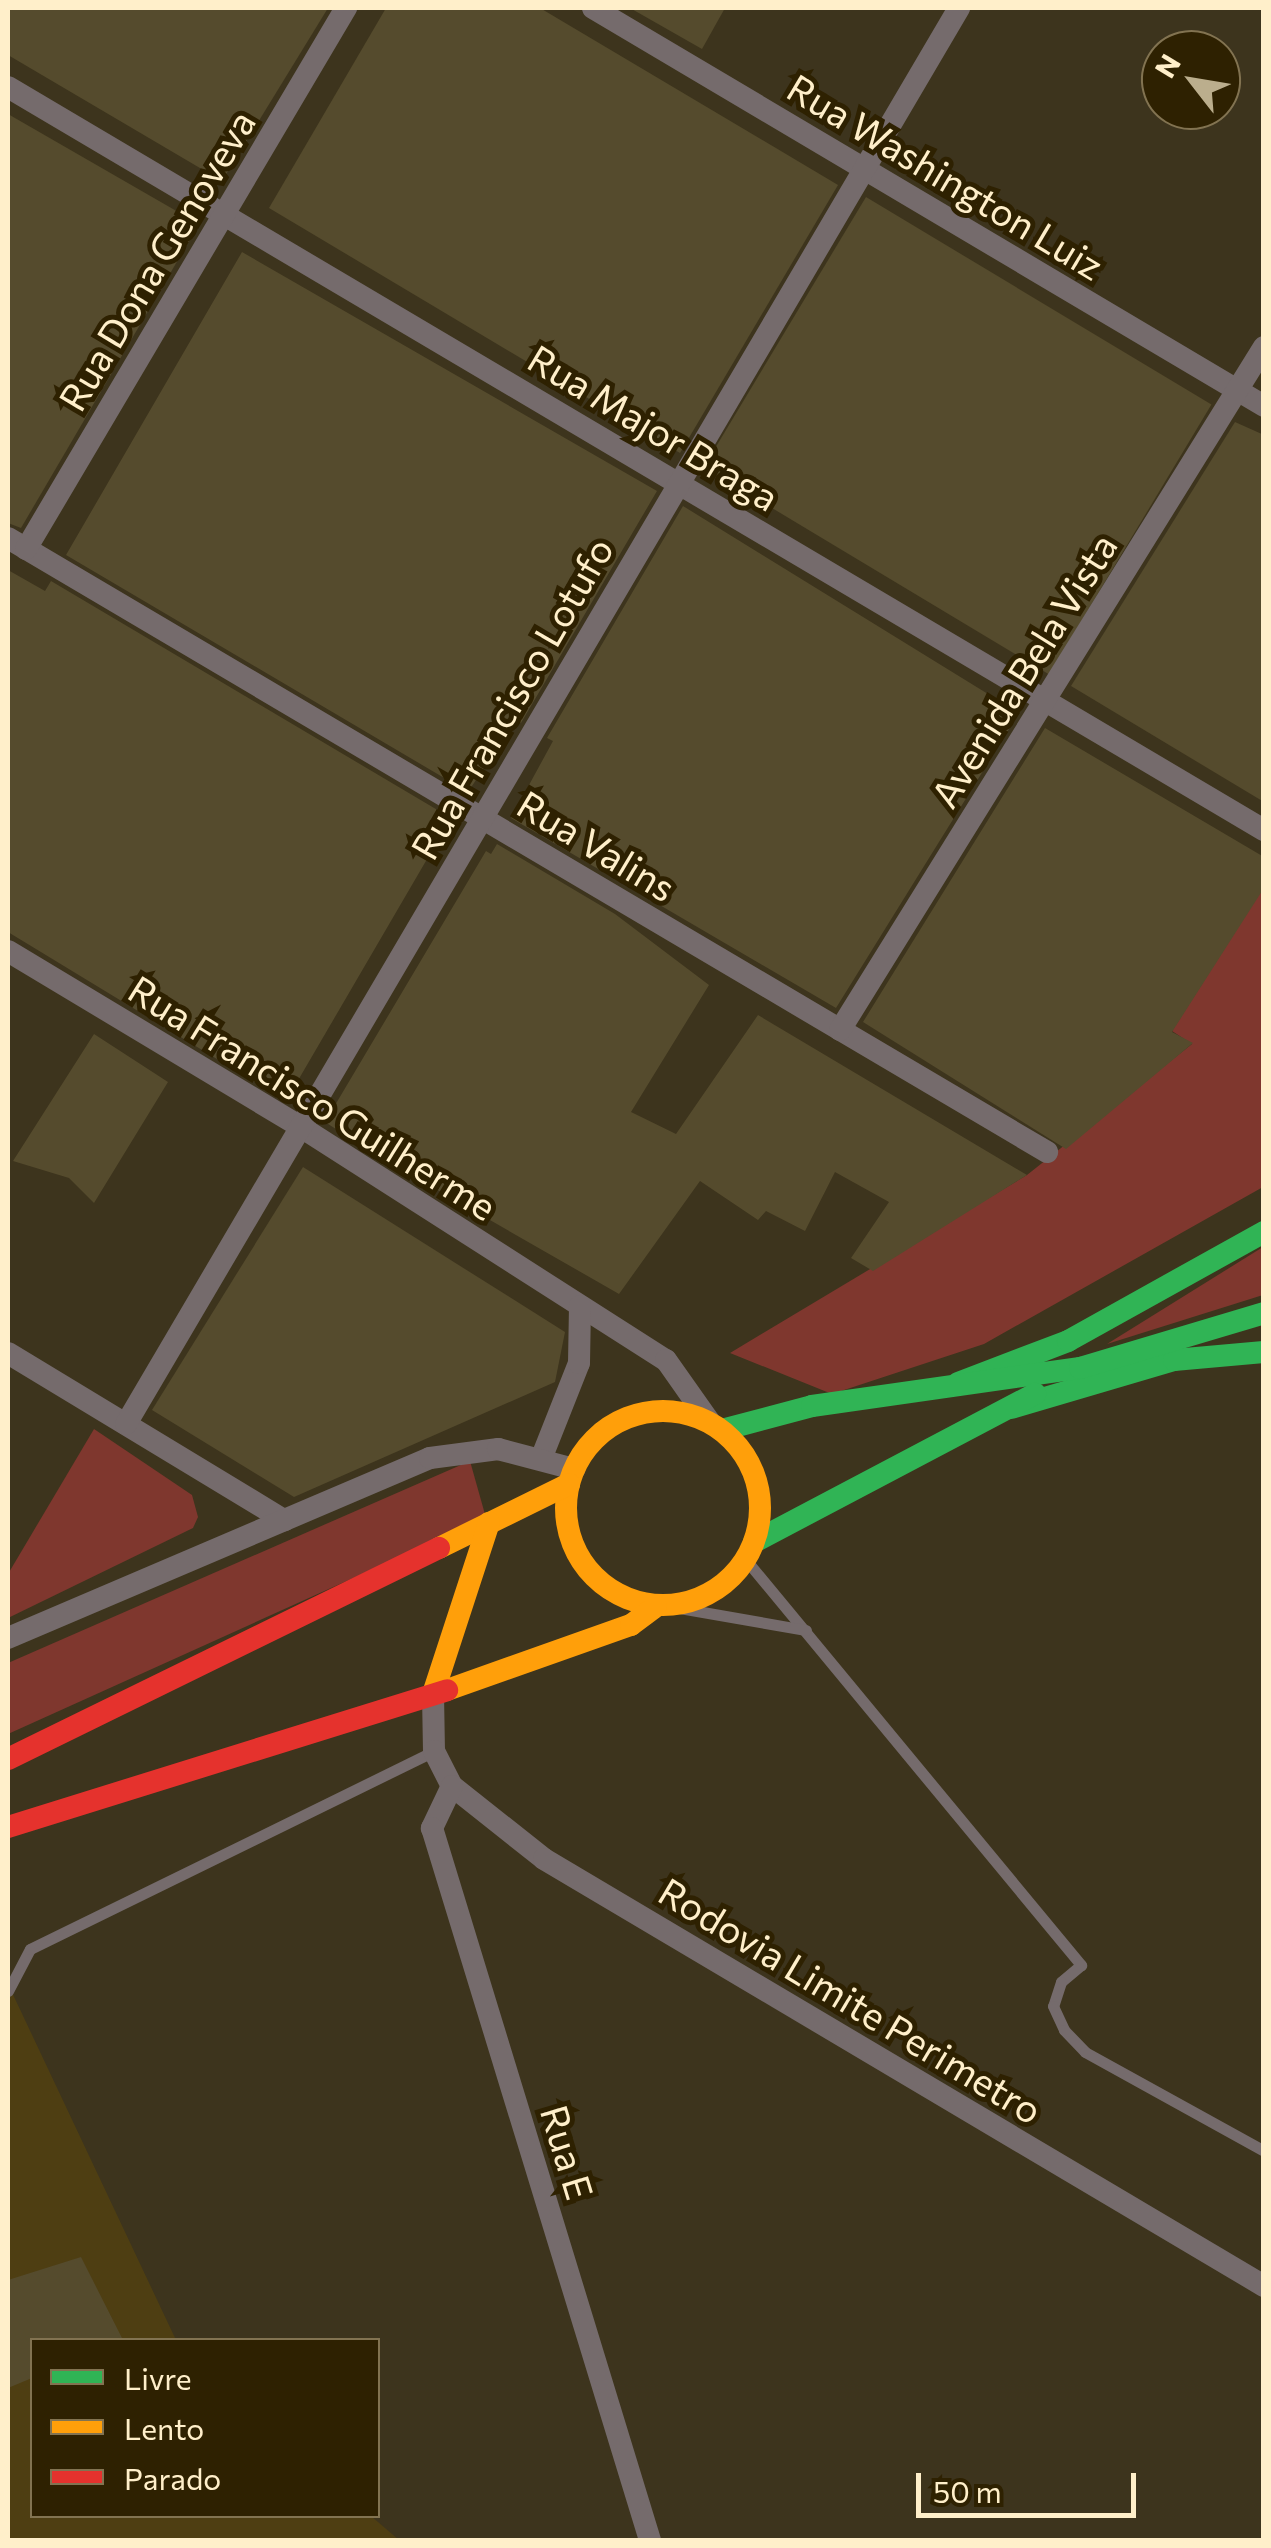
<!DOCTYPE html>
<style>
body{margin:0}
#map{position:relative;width:1271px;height:2548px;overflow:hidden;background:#3d341d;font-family:Commissioner,sans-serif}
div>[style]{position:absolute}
.built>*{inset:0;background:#4e3e12}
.green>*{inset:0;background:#7f372e}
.building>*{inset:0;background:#554b2d;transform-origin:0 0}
.lane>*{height:11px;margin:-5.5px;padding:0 5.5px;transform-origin:5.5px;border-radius:5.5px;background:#756b6c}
.street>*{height:22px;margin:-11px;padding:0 11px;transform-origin:11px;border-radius:11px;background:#756b6c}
.fast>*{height:22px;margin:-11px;padding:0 11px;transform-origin:11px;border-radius:11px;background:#30b455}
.slow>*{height:22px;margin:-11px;padding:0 11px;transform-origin:11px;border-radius:11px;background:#ff9f0a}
.slow>.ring{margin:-11px;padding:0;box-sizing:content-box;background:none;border:22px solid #ff9f0a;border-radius:50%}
.jam>*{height:22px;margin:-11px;padding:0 11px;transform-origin:11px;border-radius:11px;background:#e5322d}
span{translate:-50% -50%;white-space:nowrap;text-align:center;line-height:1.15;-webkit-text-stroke:10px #2e2101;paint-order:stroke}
.street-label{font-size:38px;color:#ffefca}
.frame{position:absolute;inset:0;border:10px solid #ffefca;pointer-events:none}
.legend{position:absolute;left:30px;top:2338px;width:350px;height:180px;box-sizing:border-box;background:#2e2101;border:2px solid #827351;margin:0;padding:12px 18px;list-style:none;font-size:30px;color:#ffefca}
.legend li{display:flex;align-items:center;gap:20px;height:50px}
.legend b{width:50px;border:2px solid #827351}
.north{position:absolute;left:1141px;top:30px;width:100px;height:100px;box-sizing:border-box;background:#2e2101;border:2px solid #827351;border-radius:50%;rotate:301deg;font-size:28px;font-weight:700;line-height:40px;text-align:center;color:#ffefca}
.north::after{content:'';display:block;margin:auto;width:35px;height:45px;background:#bbae8d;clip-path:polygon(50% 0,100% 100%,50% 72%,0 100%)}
.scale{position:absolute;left:916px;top:2473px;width:220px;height:45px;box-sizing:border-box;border:5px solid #ffefca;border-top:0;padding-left:12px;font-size:30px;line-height:35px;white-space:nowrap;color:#ffefca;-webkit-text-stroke:8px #2e2101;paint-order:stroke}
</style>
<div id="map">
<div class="built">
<i style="clip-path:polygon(8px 1984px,176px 2340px,32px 2340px,32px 2516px,371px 2516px,399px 2540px,8px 2540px)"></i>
</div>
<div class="green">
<i style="clip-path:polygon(1263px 888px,1263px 1187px,984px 1344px,832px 1394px,730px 1353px,1027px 1175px,1192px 1044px,1172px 1031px)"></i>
<i style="clip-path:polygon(1263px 1247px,1263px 1295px,1107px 1344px)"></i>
<i style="clip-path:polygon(94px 1429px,192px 1495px,198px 1517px,193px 1528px,8px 1618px,8px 1574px)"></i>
<i style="clip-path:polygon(470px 1461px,486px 1518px,8px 1734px,8px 1663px)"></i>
</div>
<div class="building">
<i style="clip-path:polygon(8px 8px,328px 8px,222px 181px,8px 55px)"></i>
<i style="clip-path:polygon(386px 8px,540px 8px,838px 185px,680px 453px,269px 208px)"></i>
<i style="clip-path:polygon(630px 8px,725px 8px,702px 49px)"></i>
<i style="clip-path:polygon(8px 114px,199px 224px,21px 528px,8px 523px)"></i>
<i style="left:866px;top:197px;width:403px;height:315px;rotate:31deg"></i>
<i style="clip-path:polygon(242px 252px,657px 491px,521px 723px,516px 720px,468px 792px,66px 555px)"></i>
<i style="clip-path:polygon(1235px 422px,1264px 435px,1264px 802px,1071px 686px)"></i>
<i style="clip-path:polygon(683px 506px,1019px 713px,836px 1008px,511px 818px,553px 741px,547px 738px)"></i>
<i style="clip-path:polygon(8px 570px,45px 591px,51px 581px,451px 818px,286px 1101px,8px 932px)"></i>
<i style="clip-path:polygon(1045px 728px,1264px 857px,1264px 888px,1172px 1032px,1193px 1043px,1066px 1149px,863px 1022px)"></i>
<i style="clip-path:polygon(497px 844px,615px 914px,709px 985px,631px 1112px,676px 1134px,758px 1015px,1027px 1175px,873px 1271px,851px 1258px,889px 1202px,835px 1172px,805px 1231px,766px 1211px,758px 1220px,700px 1181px,619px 1294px,373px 1153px,325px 1122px,486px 851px,491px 854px)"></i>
<i style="clip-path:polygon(94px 1034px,168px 1082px,94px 1203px,69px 1178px,13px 1161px)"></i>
<i style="clip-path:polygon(303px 1167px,565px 1332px,555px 1382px,294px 1497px,152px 1410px)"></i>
<i style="clip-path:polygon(81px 2257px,123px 2340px,32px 2340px,32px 2378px,8px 2388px,8px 2280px)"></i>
</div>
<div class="lane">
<i style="left:746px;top:1560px;width:526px;rotate:50.4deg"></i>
<i style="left:1081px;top:1965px;width:26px;rotate:140deg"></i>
<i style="left:1061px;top:1982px;width:25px;rotate:108deg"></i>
<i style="left:1053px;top:2006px;width:26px;rotate:65deg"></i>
<i style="left:1064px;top:2030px;width:30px;rotate:46deg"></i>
<i style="left:1085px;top:2052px;width:205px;rotate:28.9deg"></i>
<i style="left:668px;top:1606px;width:140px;rotate:9.9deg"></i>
<i style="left:8px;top:1991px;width:47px;rotate:-62.4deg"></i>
<i style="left:30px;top:1949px;width:450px;rotate:-26.1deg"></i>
</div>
<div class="street">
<i style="left:593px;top:8px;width:780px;rotate:30.67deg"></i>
<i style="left:8px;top:87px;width:1459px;rotate:30.61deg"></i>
<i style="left:8px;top:538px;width:1207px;rotate:30.58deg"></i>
<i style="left:26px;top:549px;width:629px;rotate:-59.4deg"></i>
<i style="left:8px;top:951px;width:342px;rotate:31deg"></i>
<i style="left:301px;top:1127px;width:433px;rotate:32.6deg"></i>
<i style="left:666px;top:1360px;width:75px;rotate:54.8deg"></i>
<i style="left:840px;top:1030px;width:804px;rotate:-58.17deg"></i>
<i style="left:8px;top:1353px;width:323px;rotate:31.2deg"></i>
<i style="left:126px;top:1424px;width:1643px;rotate:-59.53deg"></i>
<i style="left:541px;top:1459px;width:103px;rotate:-68.4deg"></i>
<i style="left:579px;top:1363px;width:57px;rotate:-89deg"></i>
<i style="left:8px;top:1638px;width:459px;rotate:-23.1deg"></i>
<i style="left:430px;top:1458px;width:69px;rotate:-7.5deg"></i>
<i style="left:498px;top:1449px;width:79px;rotate:14.7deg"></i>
<i style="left:433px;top:1694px;width:57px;rotate:89deg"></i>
<i style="left:434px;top:1751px;width:39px;rotate:63deg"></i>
<i style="left:452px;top:1786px;width:117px;rotate:38.4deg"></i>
<i style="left:544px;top:1859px;width:837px;rotate:30.67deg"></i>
<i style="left:452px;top:1786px;width:47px;rotate:115.5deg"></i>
<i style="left:432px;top:1828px;width:745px;rotate:72.98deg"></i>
</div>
<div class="fast">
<i style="left:958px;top:1383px;width:118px;rotate:-20.9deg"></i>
<i style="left:1068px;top:1341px;width:224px;rotate:-29.1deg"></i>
<i style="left:1011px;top:1408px;width:170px;rotate:-16.4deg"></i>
<i style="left:1174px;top:1360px;width:90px;rotate:-5.1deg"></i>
<i style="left:722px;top:1430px;width:93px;rotate:-14.9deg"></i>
<i style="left:812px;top:1406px;width:271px;rotate:-8.1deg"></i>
<i style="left:1080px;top:1368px;width:192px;rotate:-16.6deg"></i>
<i style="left:754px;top:1542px;width:318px;rotate:-27.8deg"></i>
</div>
<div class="slow">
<i class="ring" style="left:566px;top:1411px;width:172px;height:172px"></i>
<i style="left:439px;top:1548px;width:145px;rotate:-26.2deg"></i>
<i style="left:447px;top:1690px;width:195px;rotate:-19.5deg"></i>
<i style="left:631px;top:1625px;width:31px;rotate:-37deg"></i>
<i style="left:433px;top:1694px;width:180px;rotate:-71.9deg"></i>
</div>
<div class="jam">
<i style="left:8px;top:1759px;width:480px;rotate:-26.1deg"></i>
<i style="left:8px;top:1827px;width:460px;rotate:-17.3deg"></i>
</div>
<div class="street-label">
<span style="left:946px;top:176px;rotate:31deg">Rua Washington Luiz</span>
<span style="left:156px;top:260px;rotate:-59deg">Rua Dona Genoveva</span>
<span style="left:654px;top:427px;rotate:31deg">Rua Major Braga</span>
<span style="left:1023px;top:670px;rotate:-58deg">Avenida Bela Vista</span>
<span style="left:511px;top:698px;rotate:-60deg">Rua Francisco Lotufo</span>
<span style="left:597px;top:845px;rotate:31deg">Rua Valins</span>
<span style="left:313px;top:1097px;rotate:32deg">Rua Francisco Guilherme</span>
<span style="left:851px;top:2000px;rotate:31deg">Rodovia Limite Perimetro</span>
<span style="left:568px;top:2152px;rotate:73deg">Rua E</span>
</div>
<div class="frame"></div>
<ul class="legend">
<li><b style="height:12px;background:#30b455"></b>Livre</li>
<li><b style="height:12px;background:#ff9f0a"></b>Lento</li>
<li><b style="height:12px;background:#e5322d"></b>Parado</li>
</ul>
<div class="north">N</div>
<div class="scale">50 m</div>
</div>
